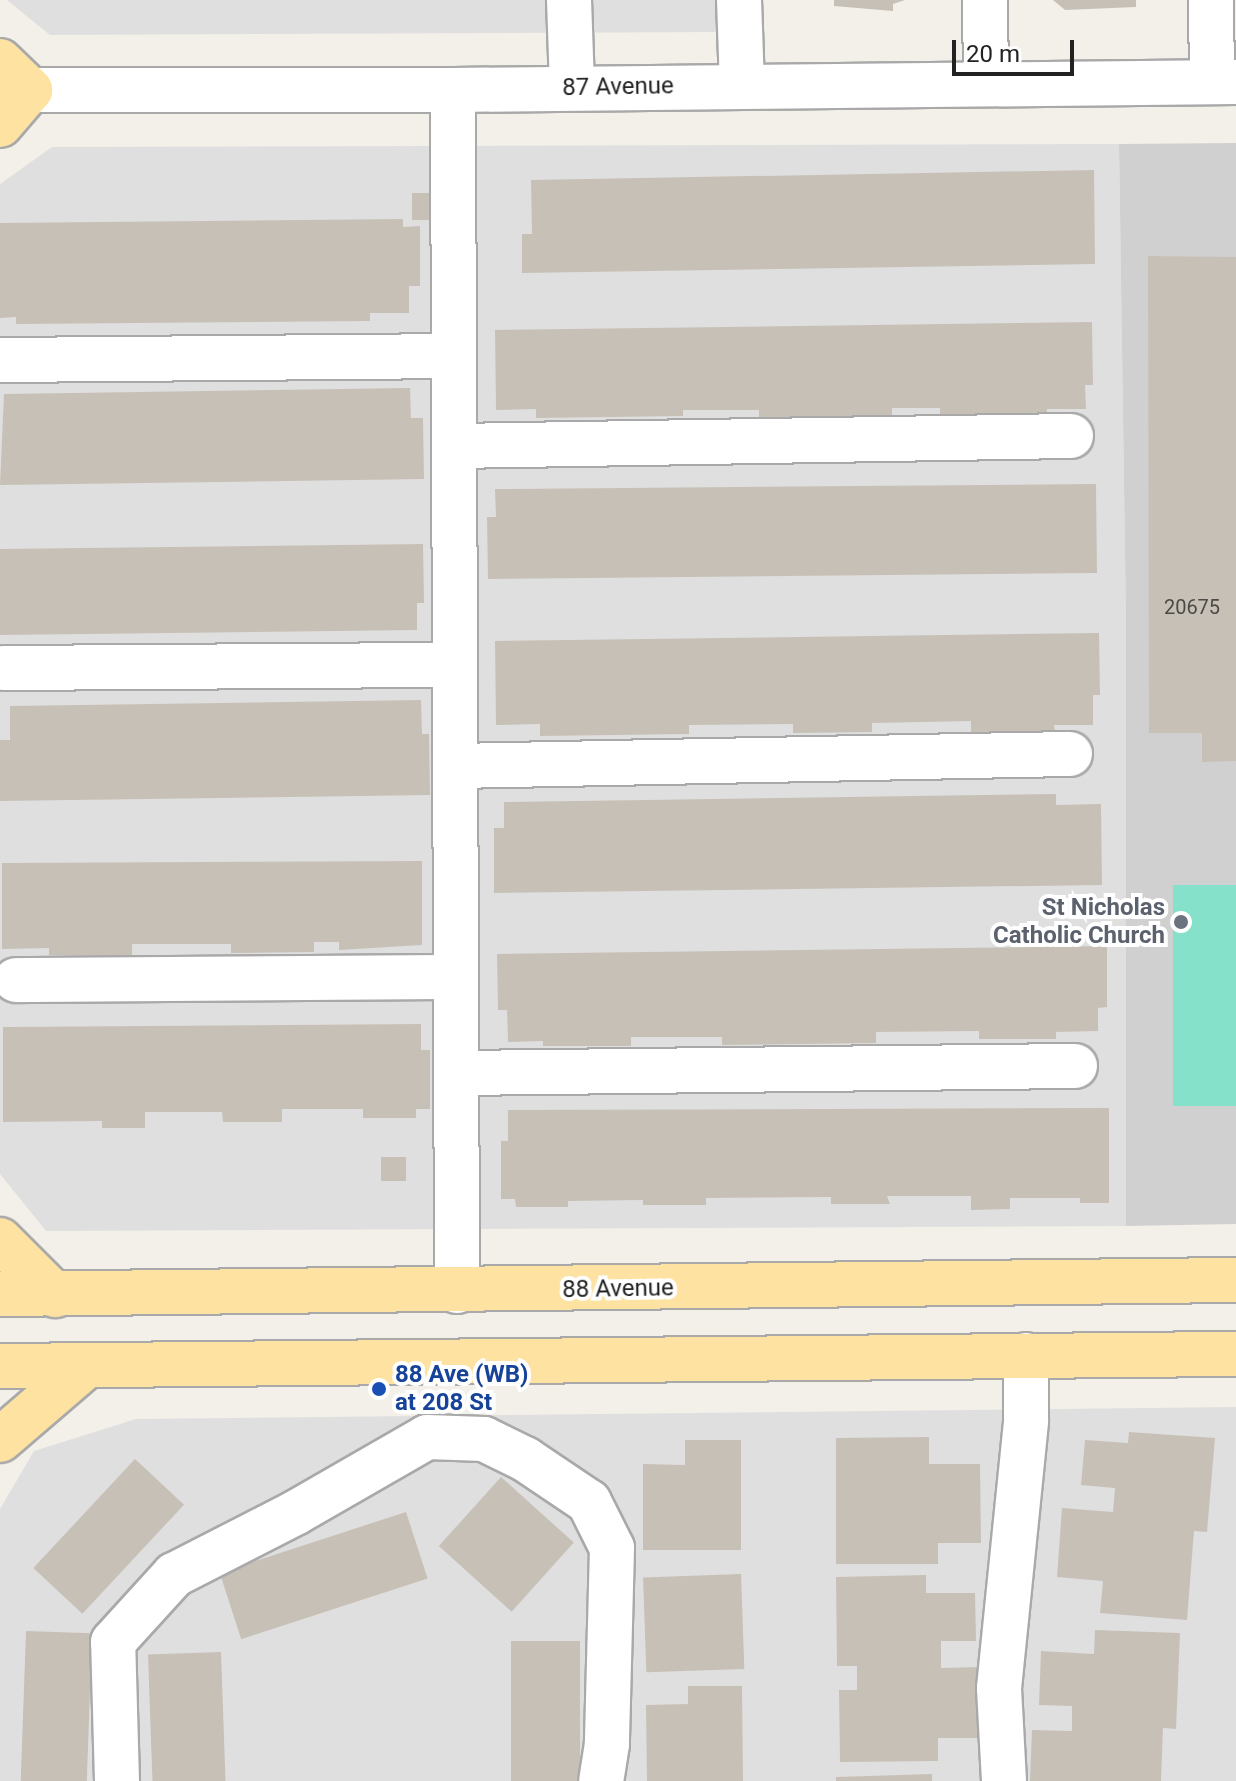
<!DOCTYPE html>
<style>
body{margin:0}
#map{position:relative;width:1236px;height:1781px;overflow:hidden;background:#f2f0e8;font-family:Roboto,sans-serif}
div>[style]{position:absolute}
.residential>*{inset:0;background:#e0dfdf}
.religious>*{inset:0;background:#d0d0d0}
.pitch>*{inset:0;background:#86e1ca;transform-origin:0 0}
.building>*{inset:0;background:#c7c0b7;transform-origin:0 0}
.roads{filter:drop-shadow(2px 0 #a9a9a9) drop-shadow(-2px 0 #a9a9a9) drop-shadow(0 2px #a9a9a9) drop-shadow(0 -2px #a9a9a9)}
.minor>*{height:44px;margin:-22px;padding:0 22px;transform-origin:22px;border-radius:22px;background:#fff}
.major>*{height:44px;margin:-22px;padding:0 22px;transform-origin:22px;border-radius:22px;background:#fde2a2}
.dots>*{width:22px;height:22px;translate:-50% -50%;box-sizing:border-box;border:4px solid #fff;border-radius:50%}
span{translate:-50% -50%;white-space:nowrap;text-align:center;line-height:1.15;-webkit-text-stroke:8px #fff;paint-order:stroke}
.number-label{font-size:20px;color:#4b4a47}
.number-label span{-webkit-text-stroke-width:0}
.street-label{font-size:24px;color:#222}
.worship-label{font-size:24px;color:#5b616d;font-weight:700}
.right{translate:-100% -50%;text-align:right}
.transit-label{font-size:24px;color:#164399;font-weight:700}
.left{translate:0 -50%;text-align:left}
.scale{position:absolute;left:952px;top:40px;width:122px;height:36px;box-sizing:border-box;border:4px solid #222;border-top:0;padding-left:10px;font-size:24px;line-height:28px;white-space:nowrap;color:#222;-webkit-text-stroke:6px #fff;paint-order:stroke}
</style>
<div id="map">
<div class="residential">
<i style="clip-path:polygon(7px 0,720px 0,720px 32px,50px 35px)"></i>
<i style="clip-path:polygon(1119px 144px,1126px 621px,1126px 1226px,46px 1231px,0 1174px,0 184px,52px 147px)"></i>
<i style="clip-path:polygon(1236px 1407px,1236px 1781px,0 1781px,0 1509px,34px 1451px,136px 1419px)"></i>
</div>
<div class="religious">
<i style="clip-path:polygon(1236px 143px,1236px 1224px,1126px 1226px,1126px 621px,1119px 144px)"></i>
</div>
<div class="pitch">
<i style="left:1236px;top:885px;width:221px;height:63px;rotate:90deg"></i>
</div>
<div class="building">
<i style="clip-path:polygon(834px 0,905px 0,893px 4px,893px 11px,834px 6px)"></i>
<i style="clip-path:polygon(1053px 0,1136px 0,1136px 7px,1065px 10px)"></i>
<i style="clip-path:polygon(1094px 170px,1095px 264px,522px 273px,522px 234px,532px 234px,531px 180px)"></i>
<i style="left:435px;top:193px;width:27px;height:23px;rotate:90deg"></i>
<i style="clip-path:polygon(403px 219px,403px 227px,420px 226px,420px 286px,409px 286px,409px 313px,370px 313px,370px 321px,16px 324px,16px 317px,0 318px,0 223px)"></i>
<i style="clip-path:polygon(1148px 256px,1236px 257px,1236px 761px,1202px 762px,1202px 733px,1149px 733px)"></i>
<i style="clip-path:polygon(1092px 322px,1093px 385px,1085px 385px,1086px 409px,1047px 409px,1047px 416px,940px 417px,940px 408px,892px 408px,892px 416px,759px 418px,759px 410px,683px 410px,683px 416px,536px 418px,536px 409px,496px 410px,495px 330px)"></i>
<i style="clip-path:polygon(410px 388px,411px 418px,423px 418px,424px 479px,0 485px,4px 394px)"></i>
<i style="clip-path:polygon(1096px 484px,1097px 573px,488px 579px,487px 517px,496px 517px,495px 489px)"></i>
<i style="clip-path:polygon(423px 544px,424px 603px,417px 603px,417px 630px,0 635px,0 549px)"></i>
<i style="clip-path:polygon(1099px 633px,1100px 695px,1093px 695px,1093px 725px,1054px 725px,1055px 731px,971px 732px,971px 721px,872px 723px,872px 732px,793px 733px,793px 724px,689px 725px,689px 734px,540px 736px,540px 724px,496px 725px,495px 641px)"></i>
<i style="clip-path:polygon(421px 700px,422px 734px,429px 734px,430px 795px,0 801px,0 740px,10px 740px,10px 706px)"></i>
<i style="clip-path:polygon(1056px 794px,1056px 805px,1101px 804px,1102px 885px,494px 893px,494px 828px,504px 828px,504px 802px)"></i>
<i style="clip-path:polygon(422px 861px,422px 945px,339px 950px,339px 942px,314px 942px,314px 952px,231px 953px,231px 944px,132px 944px,132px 955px,49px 955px,49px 948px,2px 949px,2px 863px)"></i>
<i style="clip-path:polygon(1107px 946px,1107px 1007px,1098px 1008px,1098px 1031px,1056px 1032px,1056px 1039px,979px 1039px,979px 1031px,876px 1032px,876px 1043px,722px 1045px,722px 1037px,631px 1037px,631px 1046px,543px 1046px,543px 1041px,508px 1042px,507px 1010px,498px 1010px,497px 954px)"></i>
<i style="clip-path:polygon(421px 1024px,421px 1050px,430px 1050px,430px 1109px,416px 1109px,416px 1118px,363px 1118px,363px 1109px,282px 1109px,282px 1122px,223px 1122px,222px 1112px,145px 1112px,145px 1128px,102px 1128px,102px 1121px,3px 1122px,3px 1027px)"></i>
<i style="clip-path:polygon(1109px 1108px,1109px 1203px,1080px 1203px,1080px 1198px,1010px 1198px,1010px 1209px,971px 1210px,971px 1196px,887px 1196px,890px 1204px,831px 1204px,831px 1197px,706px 1198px,706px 1205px,643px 1205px,643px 1200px,568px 1201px,568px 1207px,516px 1207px,515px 1199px,501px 1199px,501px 1141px,508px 1141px,508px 1110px)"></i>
<i style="left:381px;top:1157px;width:25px;height:24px"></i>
<i style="clip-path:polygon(1129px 1432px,1215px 1438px,1207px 1532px,1194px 1531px,1187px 1620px,1100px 1613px,1103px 1581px,1057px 1577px,1062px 1508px,1113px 1512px,1115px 1488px,1081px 1485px,1085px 1440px,1128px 1443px)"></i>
<i style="clip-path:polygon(929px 1437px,929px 1464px,980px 1464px,981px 1543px,938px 1543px,938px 1564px,836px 1564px,836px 1438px)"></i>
<i style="clip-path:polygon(685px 1440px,741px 1440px,741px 1550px,643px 1550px,643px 1464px,685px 1465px)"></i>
<i style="left:135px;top:1459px;width:67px;height:149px;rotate:43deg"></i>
<i style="left:501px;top:1477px;width:98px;height:93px;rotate:42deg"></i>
<i style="left:406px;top:1512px;width:70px;height:196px;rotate:72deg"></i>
<i style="left:741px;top:1574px;width:95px;height:98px;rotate:88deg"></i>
<i style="clip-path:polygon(926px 1575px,926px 1593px,975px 1593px,976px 1641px,941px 1641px,941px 1668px,981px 1667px,983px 1738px,938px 1738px,938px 1761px,840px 1762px,839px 1690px,857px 1690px,857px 1666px,837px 1666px,836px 1577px)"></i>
<i style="clip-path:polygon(1095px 1630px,1180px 1633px,1176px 1729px,1163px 1728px,1161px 1781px,1030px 1781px,1032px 1730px,1072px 1731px,1072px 1706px,1039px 1705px,1041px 1651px,1094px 1654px)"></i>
<i style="left:26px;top:1631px;width:66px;height:150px;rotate:2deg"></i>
<i style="left:511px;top:1641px;width:69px;height:140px"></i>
<i style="left:221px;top:1652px;width:129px;height:73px;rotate:88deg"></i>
<i style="clip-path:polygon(688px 1686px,742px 1686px,743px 1781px,647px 1781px,646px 1705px,688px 1704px)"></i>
<i style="clip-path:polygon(932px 1774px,932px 1781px,836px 1781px,836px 1777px)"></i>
</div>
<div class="roads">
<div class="minor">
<i style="left:569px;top:0;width:87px;rotate:88deg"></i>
<i style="left:739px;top:0;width:86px;rotate:88deg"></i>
<i style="left:985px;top:0;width:84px;rotate:89.3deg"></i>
<i style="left:1211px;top:0;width:82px;rotate:89.3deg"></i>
<i style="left:0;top:90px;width:453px"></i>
<i style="left:453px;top:90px;width:783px;rotate:-0.59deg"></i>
<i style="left:453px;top:90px;width:1201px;rotate:89.81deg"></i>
<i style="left:0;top:360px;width:454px;rotate:-0.5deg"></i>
<i style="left:454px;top:446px;width:617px;rotate:-0.93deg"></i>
<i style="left:3px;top:668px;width:452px;rotate:-0.4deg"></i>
<i style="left:455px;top:766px;width:615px;rotate:-1.12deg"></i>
<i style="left:16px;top:980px;width:440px;rotate:-0.4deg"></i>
<i style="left:457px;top:1073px;width:618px;rotate:-0.65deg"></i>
<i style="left:117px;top:1781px;width:139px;rotate:-91.6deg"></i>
<i style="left:113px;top:1642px;width:91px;rotate:-47.7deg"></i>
<i style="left:174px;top:1575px;width:136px;rotate:-27.1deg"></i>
<i style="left:295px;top:1513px;width:152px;rotate:-29.9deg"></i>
<i style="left:427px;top:1437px;width:57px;rotate:2deg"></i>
<i style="left:484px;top:1439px;width:46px;rotate:26deg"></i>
<i style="left:525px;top:1459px;width:77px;rotate:33.9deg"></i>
<i style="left:589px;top:1502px;width:51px;rotate:63.4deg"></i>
<i style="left:612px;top:1548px;width:196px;rotate:91.5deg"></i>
<i style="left:607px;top:1744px;width:37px;rotate:99deg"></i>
<i style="left:1004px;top:1781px;width:93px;rotate:-93.1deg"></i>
<i style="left:999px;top:1688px;width:269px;rotate:-84.2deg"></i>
<i style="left:1026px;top:1420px;width:65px;rotate:-90deg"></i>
</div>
<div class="major">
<i style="left:0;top:61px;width:42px;rotate:44deg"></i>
<i style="left:30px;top:90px;width:46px;rotate:130.6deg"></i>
<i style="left:0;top:1240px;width:78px;rotate:45deg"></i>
<i style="left:0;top:1294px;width:1236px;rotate:-0.65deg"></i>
<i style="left:0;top:1366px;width:1236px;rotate:-0.56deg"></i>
<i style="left:0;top:1440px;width:113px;rotate:-40.7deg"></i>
</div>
</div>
<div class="dots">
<i style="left:1181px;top:922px;background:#6b7280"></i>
<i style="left:379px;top:1389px;background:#1a4fb4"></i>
</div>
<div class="number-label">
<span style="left:1192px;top:607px">20675</span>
</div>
<div class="street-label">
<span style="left:618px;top:87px;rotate:-1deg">87 Avenue</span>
<span style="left:618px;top:1289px;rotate:-1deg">88 Avenue</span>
</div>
<div class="worship-label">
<span class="right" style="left:1165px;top:922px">St Nicholas<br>Catholic Church</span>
</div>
<div class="transit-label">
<span class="left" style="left:395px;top:1389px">88 Ave (WB)<br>at 208 St</span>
</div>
<div class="scale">20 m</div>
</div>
